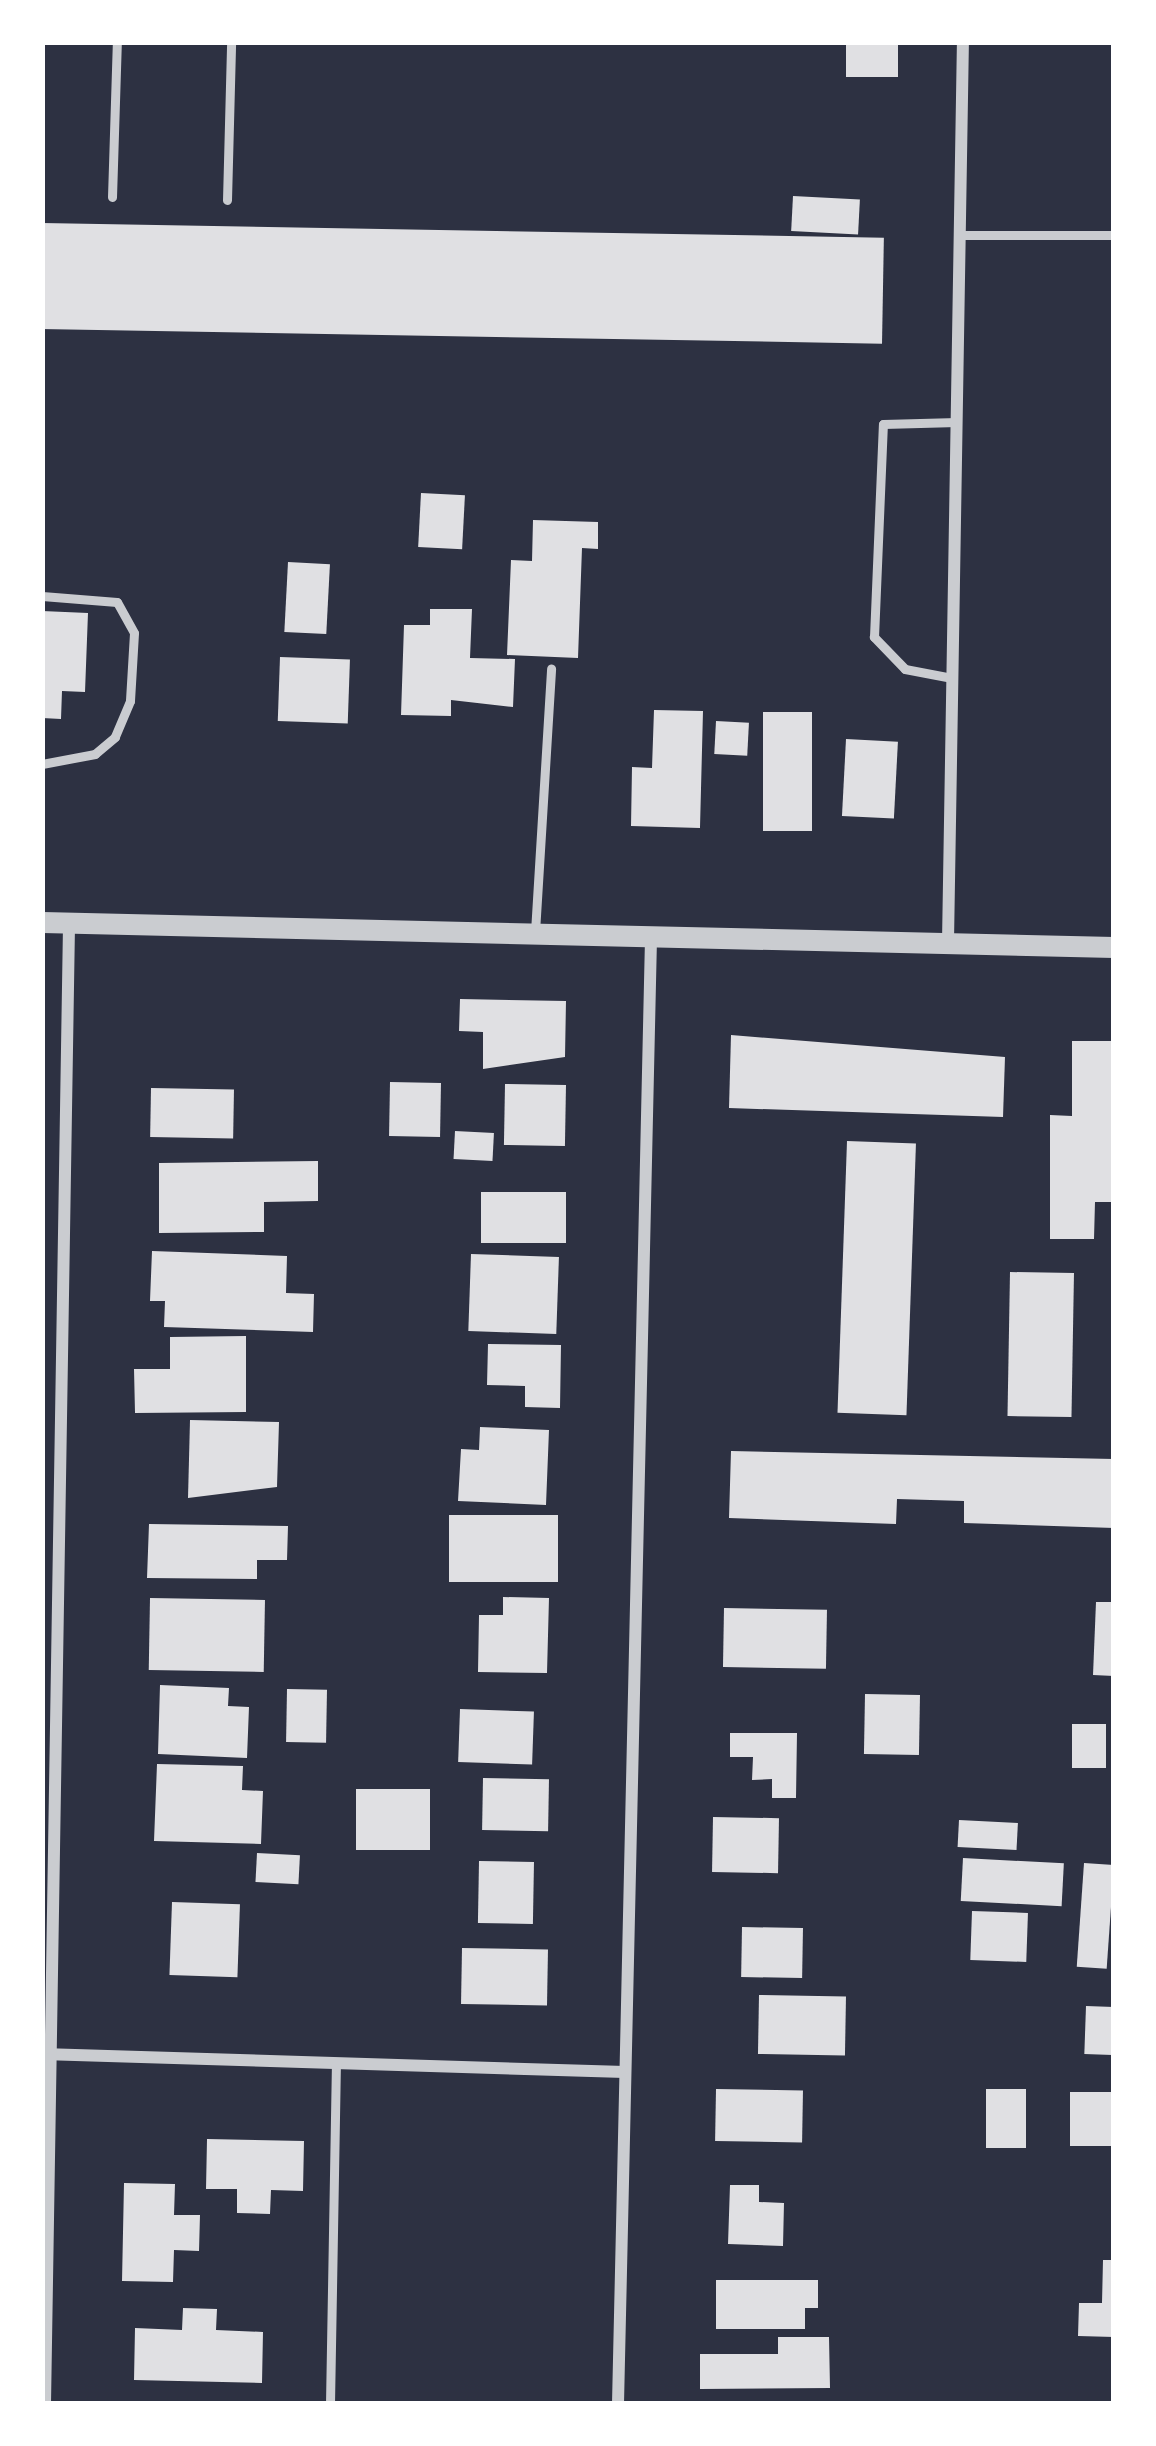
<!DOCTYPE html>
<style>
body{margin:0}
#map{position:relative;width:1156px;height:2446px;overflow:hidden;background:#2d3142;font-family:Commissioner,sans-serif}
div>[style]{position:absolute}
.building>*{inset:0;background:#e0e0e3;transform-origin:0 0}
.service>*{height:9px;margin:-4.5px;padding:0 4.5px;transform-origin:4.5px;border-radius:4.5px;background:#caccd0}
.minor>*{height:12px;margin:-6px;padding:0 6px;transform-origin:6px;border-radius:6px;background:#caccd0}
.tertiary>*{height:21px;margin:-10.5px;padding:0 10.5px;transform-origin:10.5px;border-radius:10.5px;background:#caccd0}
span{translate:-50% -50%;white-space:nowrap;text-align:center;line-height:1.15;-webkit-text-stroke:9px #fff;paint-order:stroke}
.frame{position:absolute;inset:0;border:45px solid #fff;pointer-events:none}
</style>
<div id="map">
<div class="building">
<i style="left:846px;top:42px;width:52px;height:35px"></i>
<i style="left:793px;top:196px;width:67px;height:35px;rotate:3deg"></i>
<i style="left:42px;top:223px;width:842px;height:106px;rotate:1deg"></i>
<i style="left:421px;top:493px;width:44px;height:54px;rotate:3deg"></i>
<i style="clip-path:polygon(533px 520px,598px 522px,598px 549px,582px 548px,578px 658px,507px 655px,511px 560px,532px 561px)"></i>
<i style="left:288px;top:562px;width:42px;height:70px;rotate:3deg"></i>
<i style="clip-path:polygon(430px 609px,472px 609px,470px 658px,515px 659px,513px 707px,451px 700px,451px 716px,401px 715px,404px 625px,430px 625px)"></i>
<i style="clip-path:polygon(42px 611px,88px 613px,85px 692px,62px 691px,61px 719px,42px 718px)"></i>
<i style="left:280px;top:657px;width:70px;height:64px;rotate:2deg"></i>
<i style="clip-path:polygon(654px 710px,703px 711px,700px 828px,631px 826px,632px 767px,652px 768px)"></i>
<i style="left:763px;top:712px;width:49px;height:119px"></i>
<i style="left:716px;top:721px;width:33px;height:33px;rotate:3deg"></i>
<i style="left:846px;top:739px;width:52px;height:77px;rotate:3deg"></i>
<i style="clip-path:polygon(460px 999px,566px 1001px,565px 1057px,483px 1069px,483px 1032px,459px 1031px)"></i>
<i style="clip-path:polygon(731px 1035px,1005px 1057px,1003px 1117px,729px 1108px)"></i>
<i style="clip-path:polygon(1072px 1041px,1114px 1041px,1114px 1202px,1095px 1202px,1094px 1239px,1050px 1239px,1050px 1115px,1072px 1116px)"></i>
<i style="left:390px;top:1082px;width:51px;height:54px;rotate:1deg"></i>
<i style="left:505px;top:1084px;width:61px;height:61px;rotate:1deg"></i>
<i style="left:151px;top:1088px;width:83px;height:49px;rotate:1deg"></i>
<i style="left:455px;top:1131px;width:39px;height:28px;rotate:3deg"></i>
<i style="left:847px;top:1141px;width:69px;height:272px;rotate:2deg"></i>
<i style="clip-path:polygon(318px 1161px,318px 1201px,264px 1202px,264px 1232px,159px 1233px,159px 1163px)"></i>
<i style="left:481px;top:1192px;width:85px;height:51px"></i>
<i style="clip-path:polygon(152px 1251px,287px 1256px,286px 1293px,314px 1294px,313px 1332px,164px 1327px,165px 1301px,150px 1301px)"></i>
<i style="left:471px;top:1254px;width:88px;height:77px;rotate:2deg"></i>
<i style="left:1010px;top:1272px;width:64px;height:144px;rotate:1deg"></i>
<i style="clip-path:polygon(246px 1336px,246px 1412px,135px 1413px,134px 1369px,170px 1369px,170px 1337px)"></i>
<i style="clip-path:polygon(488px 1344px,561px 1345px,560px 1408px,525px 1407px,525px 1386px,487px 1385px)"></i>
<i style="clip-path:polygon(190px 1420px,279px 1422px,277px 1487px,188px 1498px)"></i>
<i style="clip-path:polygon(480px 1427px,549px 1430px,546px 1505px,458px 1501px,461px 1449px,479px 1450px)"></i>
<i style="clip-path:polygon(731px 1451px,1114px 1459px,1114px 1528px,964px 1523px,964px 1501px,897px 1499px,896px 1524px,729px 1518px)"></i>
<i style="left:449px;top:1515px;width:109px;height:67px"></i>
<i style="clip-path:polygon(149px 1524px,288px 1526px,287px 1560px,257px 1560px,257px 1579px,147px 1578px)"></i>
<i style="clip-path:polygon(503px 1597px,549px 1598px,547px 1673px,478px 1672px,479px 1615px,503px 1615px)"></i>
<i style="left:150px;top:1598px;width:115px;height:72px;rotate:1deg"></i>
<i style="clip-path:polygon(1096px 1602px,1114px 1602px,1114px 1676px,1093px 1675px)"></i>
<i style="left:724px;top:1608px;width:103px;height:59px;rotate:1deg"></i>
<i style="clip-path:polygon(160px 1685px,229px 1688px,228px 1706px,249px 1707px,247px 1758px,158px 1754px)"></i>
<i style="left:287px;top:1689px;width:40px;height:53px;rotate:1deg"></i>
<i style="left:865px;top:1694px;width:55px;height:60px;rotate:1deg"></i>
<i style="left:460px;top:1709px;width:74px;height:53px;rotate:2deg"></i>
<i style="left:1106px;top:1724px;width:44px;height:34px;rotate:90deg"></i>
<i style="clip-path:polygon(730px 1733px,797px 1733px,796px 1798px,772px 1798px,772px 1779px,752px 1780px,753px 1757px,730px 1757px)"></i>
<i style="clip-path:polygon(157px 1764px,243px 1766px,242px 1790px,263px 1791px,261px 1844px,154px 1841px)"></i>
<i style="left:483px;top:1778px;width:66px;height:52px;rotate:1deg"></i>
<i style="left:356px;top:1789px;width:74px;height:61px"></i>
<i style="left:713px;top:1817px;width:66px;height:55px;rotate:1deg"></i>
<i style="left:959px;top:1820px;width:59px;height:27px;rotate:3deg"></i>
<i style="left:257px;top:1853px;width:43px;height:29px;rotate:3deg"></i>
<i style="left:963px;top:1858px;width:101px;height:43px;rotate:3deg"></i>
<i style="left:479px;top:1861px;width:55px;height:62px;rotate:1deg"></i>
<i style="left:1084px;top:1863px;width:30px;height:104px;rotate:4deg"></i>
<i style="left:172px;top:1902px;width:68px;height:73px;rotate:2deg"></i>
<i style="left:972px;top:1911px;width:56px;height:49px;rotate:2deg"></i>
<i style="left:742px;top:1927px;width:61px;height:50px;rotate:1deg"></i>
<i style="left:462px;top:1948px;width:86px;height:56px;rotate:1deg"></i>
<i style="left:759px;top:1995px;width:87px;height:59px;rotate:1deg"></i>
<i style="left:1086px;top:2006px;width:28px;height:48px;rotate:2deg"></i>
<i style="left:716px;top:2089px;width:87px;height:52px;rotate:1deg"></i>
<i style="left:1026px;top:2089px;width:59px;height:40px;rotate:90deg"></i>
<i style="left:1070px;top:2092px;width:44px;height:54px"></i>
<i style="clip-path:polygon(207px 2139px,304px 2141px,303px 2191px,271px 2190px,270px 2214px,237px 2213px,237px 2189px,206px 2189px)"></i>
<i style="clip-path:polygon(124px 2183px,175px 2184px,174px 2215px,200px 2215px,199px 2251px,174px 2250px,173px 2282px,122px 2281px)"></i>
<i style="clip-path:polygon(730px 2185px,759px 2185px,759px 2202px,784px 2203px,783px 2246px,728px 2244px)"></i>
<i style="clip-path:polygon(1103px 2260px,1114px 2260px,1114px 2337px,1078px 2336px,1079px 2303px,1102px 2303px)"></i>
<i style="clip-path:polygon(716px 2280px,818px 2280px,818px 2308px,805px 2308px,805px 2329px,716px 2329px)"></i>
<i style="clip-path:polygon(183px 2308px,217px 2309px,216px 2330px,263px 2332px,262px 2383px,134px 2380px,135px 2328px,182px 2330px)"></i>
<i style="clip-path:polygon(778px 2337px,829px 2337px,830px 2388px,700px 2389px,700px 2354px,778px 2354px)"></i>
</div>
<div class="service">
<i style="left:112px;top:197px;width:155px;rotate:-88.2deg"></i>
<i style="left:227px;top:200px;width:158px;rotate:-88.5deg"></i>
<i style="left:960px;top:235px;width:154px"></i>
<i style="left:42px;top:596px;width:75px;rotate:4.6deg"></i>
<i style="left:117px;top:602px;width:35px;rotate:61deg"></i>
<i style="left:134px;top:633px;width:68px;rotate:93.4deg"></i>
<i style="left:130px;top:701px;width:39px;rotate:113deg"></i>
<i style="left:115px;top:737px;width:26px;rotate:140deg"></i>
<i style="left:95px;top:754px;width:54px;rotate:169.3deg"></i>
<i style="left:952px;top:678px;width:48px;rotate:-169.2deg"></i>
<i style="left:905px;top:669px;width:45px;rotate:-134.1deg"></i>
<i style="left:874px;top:637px;width:213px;rotate:-87.6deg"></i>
<i style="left:883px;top:424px;width:74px;rotate:-1.5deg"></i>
<i style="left:535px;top:932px;width:264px;rotate:-86.5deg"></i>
<i style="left:330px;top:2404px;width:340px;rotate:-89deg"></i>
</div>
<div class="minor">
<i style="left:948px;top:942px;width:900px;rotate:-89.05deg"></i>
<i style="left:42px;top:2054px;width:583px;rotate:1.77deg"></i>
<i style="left:45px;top:2404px;width:1481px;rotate:-89.07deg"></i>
<i style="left:618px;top:2404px;width:1469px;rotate:-88.71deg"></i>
</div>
<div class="tertiary">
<i style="left:42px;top:922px;width:1072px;rotate:1.34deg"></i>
</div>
<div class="frame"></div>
</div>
